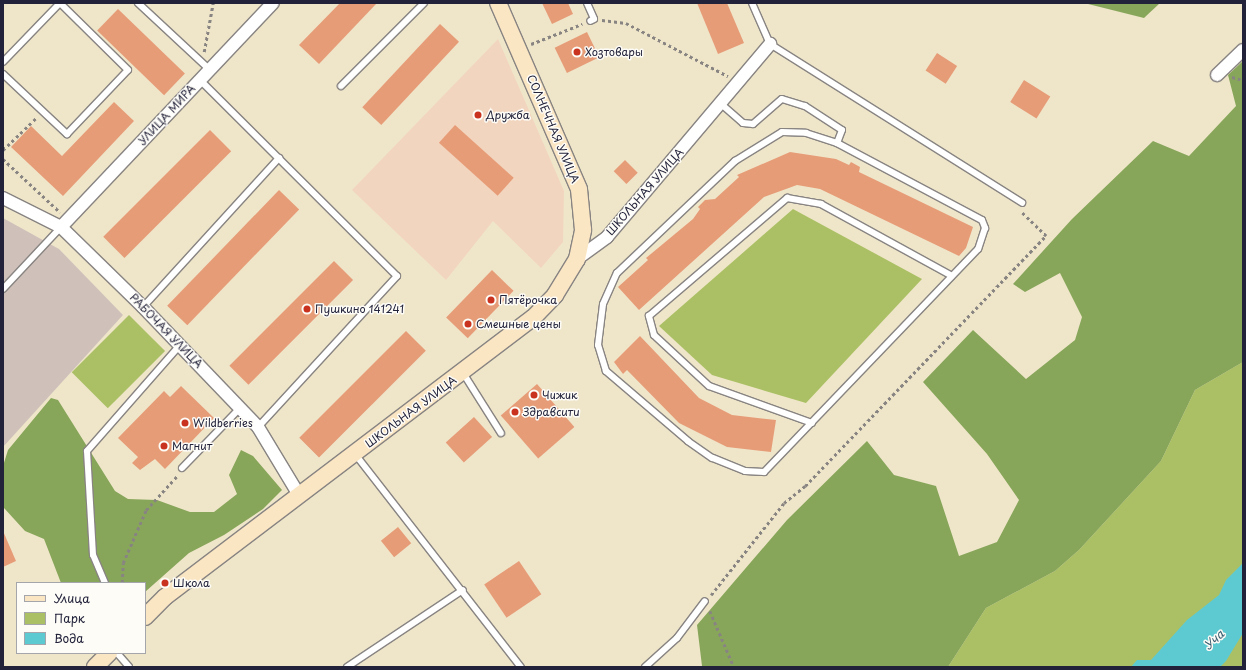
<!DOCTYPE html>
<meta charset="utf-8">
<style>
body{margin:0}
#map{position:relative;width:1246px;height:670px;overflow:hidden;background:#efe6ca;font-family:"Playpen Sans",sans-serif}
div>[style]{position:absolute}
.built>*{inset:0;background:#f2d5be}
.industrial>*{inset:0;background:#cfc1ba}
.green>*{inset:0;background:#abc064;transform-origin:0 0}
.forest>*{inset:0;background:#88a65a}
.water>*{inset:0;background:#5dcad2}
.building>*{inset:0;background:#e79c78;transform-origin:0 0}
.path>*{height:2.5px;margin-top:-1.25px;transform-origin:0;background:repeating-linear-gradient(90deg,#888482 0 3px,transparent 0 6px)}
.roads{filter:drop-shadow(1px 0 #888482) drop-shadow(-1px 0 #888482) drop-shadow(0 1px #888482) drop-shadow(0 -1px #888482)}
.lane>*{height:6px;margin:-3px;padding:0 3px;transform-origin:3px;border-radius:3px;background:#fff}
.street>*{height:12px;margin:-6px;padding:0 6px;transform-origin:6px;border-radius:6px;background:#fff}
.secondary>*{height:16px;margin:-8px;padding:0 8px;transform-origin:8px;border-radius:8px;background:#fbe6c4}
.dots>*{width:11px;height:11px;translate:-50% -50%;box-sizing:border-box;border:2px solid #fdfcf7;border-radius:50%}
span{translate:-50% -50%;white-space:nowrap;text-align:center;line-height:1.15;-webkit-text-stroke:3px #fdfcf7;paint-order:stroke}
.poi-label{font-size:11px;color:#22223b}
.left{translate:0 -50%;text-align:left}
.street-label{font-size:11px;color:#22223b}
.water-label{font-size:12px;color:#375d70;font-style:italic}
.frame{position:absolute;inset:0;border:4px solid #22223b;pointer-events:none}
.legend{position:absolute;left:16px;top:582px;width:130px;height:72px;box-sizing:border-box;background:#fdfcf7;border:1px solid #a5a5ac;margin:0;padding:5px 7px;list-style:none;font-size:12px;color:#22223b}
.legend li{display:flex;align-items:center;gap:8px;height:20px}
.legend b{width:20px;border:1px solid #a5a5ac}
</style>
<div id="map">
<div class="built">
<i style="clip-path:polygon(498px 39px,564px 191px,563px 242px,541px 268px,493px 221px,446px 280px,352px 190px)"></i>
</div>
<div class="industrial">
<i style="clip-path:polygon(3px 218px,59px 249px,123px 315px,3px 447px)"></i>
</div>
<div class="green">
<i style="clip-path:polygon(793px 209px,922px 279px,806px 403px,712px 375px,659px 326px)"></i>
<i style="left:129px;top:315px;width:51px;height:81px;rotate:45deg"></i>
<i style="clip-path:polygon(1243px 362px,1243px 667px,948px 667px,986px 608px,1055px 571px,1079px 550px,1161px 461px,1195px 390px)"></i>
</div>
<div class="forest">
<i style="clip-path:polygon(1084px 3px,1160px 3px,1144px 18px)"></i>
<i style="clip-path:polygon(1243px 61px,1243px 362px,1195px 390px,1161px 461px,1079px 550px,1055px 571px,986px 608px,948px 667px,698px 667px,702px 666px,697px 625px,787px 520px,867px 441px,894px 475px,936px 486px,959px 556px,997px 542px,1019px 500px,987px 454px,923px 382px,973px 330px,1026px 379px,1075px 340px,1082px 317px,1060px 273px,1025px 292px,1013px 284px,1072px 219px,1153px 141px,1189px 156px,1236px 106px,1228px 75px)"></i>
<i style="clip-path:polygon(51px 398px,58px 400px,115px 491px,128px 499px,157px 500px,190px 512px,214px 512px,237px 494px,229px 475px,241px 450px,253px 456px,282px 490px,263px 509px,224px 535px,189px 553px,145px 592px,145px 583px,61px 583px,44px 539px,25px 531px,4px 508px,3px 502px,3px 466px,8px 450px)"></i>
</div>
<div class="water">
<i style="clip-path:polygon(1243px 563px,1243px 633px,1226px 661px,1220px 667px,1131px 667px,1137px 660px,1151px 660px,1187px 620px,1219px 595px,1226px 580px)"></i>
</div>
<div class="building">
<i style="clip-path:polygon(340px 3px,377px 3px,319px 64px,299px 45px)"></i>
<i style="clip-path:polygon(542px 3px,568px 3px,573px 14px,552px 24px)"></i>
<i style="clip-path:polygon(697px 3px,727px 3px,744px 43px,718px 54px)"></i>
<i style="left:118px;top:9px;width:93px;height:30px;rotate:44deg"></i>
<i style="left:440px;top:24px;width:26px;height:114px;rotate:43deg"></i>
<i style="left:587px;top:32px;width:28px;height:36px;rotate:64deg"></i>
<i style="left:937px;top:53px;width:24px;height:21px;rotate:33deg"></i>
<i style="left:1024px;top:80px;width:31px;height:26px;rotate:32deg"></i>
<i style="clip-path:polygon(114px 102px,134px 121px,63px 196px,11px 147px,31px 126px,62px 156px)"></i>
<i style="left:455px;top:125px;width:79px;height:24px;rotate:42deg"></i>
<i style="left:210px;top:130px;width:30px;height:151px;rotate:45deg"></i>
<i style="clip-path:polygon(790px 152px,836px 159px,849px 165px,851px 162px,860px 167px,859px 172px,973px 227px,966px 248px,959px 256px,820px 189px,797px 185px,764px 197px,639px 310px,618px 287px,648px 260px,646px 258px,693px 219px,700px 209px,698px 207px,705px 200px,715px 199px,739px 177px,737px 175px)"></i>
<i style="left:625px;top:160px;width:18px;height:16px;rotate:45deg"></i>
<i style="left:279px;top:190px;width:28px;height:161px;rotate:44deg"></i>
<i style="left:334px;top:261px;width:27px;height:148px;rotate:45deg"></i>
<i style="left:492px;top:270px;width:30px;height:66px;rotate:44deg"></i>
<i style="left:406px;top:331px;width:28px;height:151px;rotate:45deg"></i>
<i style="clip-path:polygon(640px 336px,699px 398px,732px 415px,776px 420px,771px 452px,727px 447px,679px 423px,627px 370px,623px 374px,614px 362px)"></i>
<i style="left:537px;top:384px;width:57px;height:48px;rotate:49deg"></i>
<i style="clip-path:polygon(181px 386px,214px 418px,165px 469px,155px 459px,140px 470px,132px 463px,138px 457px,118px 438px,164px 391px,170px 397px)"></i>
<i style="left:474px;top:417px;width:27px;height:38px;rotate:48deg"></i>
<i style="left:398px;top:527px;width:21px;height:22px;rotate:51deg"></i>
<i style="clip-path:polygon(3px 531px,16px 561px,3px 567px)"></i>
<i style="left:519px;top:561px;width:40px;height:42px;rotate:56deg"></i>
</div>
<div class="path">
<i style="left:602px;top:20px;width:24px;rotate:7deg"></i>
<i style="left:626px;top:23px;width:115px;rotate:27.5deg"></i>
<i style="left:531px;top:44px;width:55px;rotate:-21.4deg"></i>
<i style="left:204px;top:52px;width:50px;rotate:-79.6deg"></i>
<i style="left:1232px;top:77px;width:11px;rotate:15deg"></i>
<i style="left:3px;top:150px;width:47px;rotate:-44.1deg"></i>
<i style="left:3px;top:159px;width:78px;rotate:42.9deg"></i>
<i style="left:122px;top:583px;width:20px;rotate:-87deg"></i>
<i style="left:123px;top:563px;width:58px;rotate:-66.5deg"></i>
<i style="left:146px;top:510px;width:47px;rotate:-47.6deg"></i>
<i style="left:711px;top:595px;width:117px;rotate:-51.6deg"></i>
<i style="left:784px;top:503px;width:27px;rotate:-39deg"></i>
<i style="left:805px;top:486px;width:347px;rotate:-46.1deg"></i>
<i style="left:1046px;top:236px;width:35px;rotate:-136deg"></i>
<i style="left:710px;top:611px;width:61px;rotate:66.8deg"></i>
</div>
<div class="roads">
<div class="lane">
<i style="left:138px;top:3px;width:98px;rotate:42.9deg"></i>
<i style="left:587px;top:3px;width:17px;rotate:66deg"></i>
<i style="left:594px;top:19px;width:4px;rotate:153deg"></i>
<i style="left:752px;top:3px;width:45px;rotate:66.3deg"></i>
<i style="left:770px;top:44px;width:298px;rotate:32.2deg"></i>
<i style="left:3px;top:62px;width:82px;rotate:-46deg"></i>
<i style="left:3px;top:74px;width:88px;rotate:43.2deg"></i>
<i style="left:67px;top:134px;width:88px;rotate:-46.4deg"></i>
<i style="left:128px;top:70px;width:95px;rotate:-135.4deg"></i>
<i style="left:200px;top:80px;width:278px;rotate:44.9deg"></i>
<i style="left:397px;top:276px;width:205px;rotate:132.6deg"></i>
<i style="left:341px;top:86px;width:117px;rotate:-45deg"></i>
<i style="left:720px;top:103px;width:30px;rotate:41deg"></i>
<i style="left:743px;top:123px;width:10px;rotate:6deg"></i>
<i style="left:753px;top:124px;width:38px;rotate:-41deg"></i>
<i style="left:782px;top:99px;width:24px;rotate:17deg"></i>
<i style="left:805px;top:106px;width:44px;rotate:33deg"></i>
<i style="left:842px;top:130px;width:14px;rotate:111deg"></i>
<i style="left:837px;top:143px;width:164px;rotate:28deg"></i>
<i style="left:982px;top:220px;width:9px;rotate:69deg"></i>
<i style="left:985px;top:228px;width:22px;rotate:108deg"></i>
<i style="left:978px;top:249px;width:309px;rotate:133.8deg"></i>
<i style="left:764px;top:472px;width:19px;rotate:-177deg"></i>
<i style="left:745px;top:471px;width:35px;rotate:-158deg"></i>
<i style="left:712px;top:458px;width:29px;rotate:-145deg"></i>
<i style="left:688px;top:441px;width:108px;rotate:-139.5deg"></i>
<i style="left:606px;top:371px;width:27px;rotate:-107deg"></i>
<i style="left:598px;top:345px;width:41px;rotate:-83deg"></i>
<i style="left:603px;top:304px;width:34px;rotate:-66deg"></i>
<i style="left:617px;top:273px;width:163px;rotate:-43.5deg"></i>
<i style="left:735px;top:161px;width:55px;rotate:-31.7deg"></i>
<i style="left:782px;top:132px;width:24px;rotate:2deg"></i>
<i style="left:806px;top:133px;width:33px;rotate:18deg"></i>
<i style="left:3px;top:289px;width:85px;rotate:-46.9deg"></i>
<i style="left:143px;top:307px;width:202px;rotate:-47.6deg"></i>
<i style="left:463px;top:373px;width:71px;rotate:57.7deg"></i>
<i style="left:812px;top:423px;width:109px;rotate:-160.2deg"></i>
<i style="left:709px;top:386px;width:75px;rotate:-137.2deg"></i>
<i style="left:654px;top:335px;width:20px;rotate:-105deg"></i>
<i style="left:649px;top:316px;width:182px;rotate:-40.5deg"></i>
<i style="left:787px;top:198px;width:35px;rotate:10deg"></i>
<i style="left:821px;top:204px;width:149px;rotate:28.8deg"></i>
<i style="left:355px;top:454px;width:270px;rotate:52.1deg"></i>
<i style="left:182px;top:468px;width:83px;rotate:-46deg"></i>
<i style="left:105px;top:583px;width:30px;rotate:-113deg"></i>
<i style="left:93px;top:555px;width:104px;rotate:-93.3deg"></i>
<i style="left:87px;top:451px;width:141px;rotate:-48.7deg"></i>
<i style="left:117px;top:653px;width:18px;rotate:49deg"></i>
<i style="left:347px;top:667px;width:139px;rotate:-33.6deg"></i>
<i style="left:645px;top:667px;width:43px;rotate:-42.2deg"></i>
<i style="left:677px;top:638px;width:46px;rotate:-52.9deg"></i>
</div>
<div class="street">
<i style="left:1217px;top:75px;width:36px;rotate:-44deg"></i>
<i style="left:3px;top:198px;width:65px;rotate:26.6deg"></i>
<i style="left:61px;top:227px;width:115px;rotate:44.3deg"></i>
<i style="left:143px;top:307px;width:166px;rotate:46.2deg"></i>
<i style="left:258px;top:427px;width:79px;rotate:58.9deg"></i>
<i style="left:61px;top:227px;width:308px;rotate:-46.6deg"></i>
<i style="left:577px;top:259px;width:37px;rotate:-36deg"></i>
<i style="left:607px;top:237px;width:253px;rotate:-49.8deg"></i>
</div>
<div class="secondary">
<i style="left:145px;top:617px;width:28px;rotate:-45deg"></i>
<i style="left:165px;top:597px;width:462px;rotate:-37.2deg"></i>
<i style="left:533px;top:318px;width:32px;rotate:-46deg"></i>
<i style="left:555px;top:295px;width:42px;rotate:-58.6deg"></i>
<i style="left:577px;top:259px;width:30px;rotate:-78deg"></i>
<i style="left:583px;top:230px;width:41px;rotate:-95.6deg"></i>
<i style="left:579px;top:189px;width:203px;rotate:-113.5deg"></i>
<i style="left:95px;top:667px;width:20px;rotate:-45deg"></i>
</div>
</div>
<div class="dots">
<i style="left:577px;top:52px;background:#c8321e"></i>
<i style="left:478px;top:115px;background:#c8321e"></i>
<i style="left:491px;top:300px;background:#c8321e"></i>
<i style="left:307px;top:309px;background:#c8321e"></i>
<i style="left:468px;top:324px;background:#c8321e"></i>
<i style="left:534px;top:395px;background:#c8321e"></i>
<i style="left:515px;top:412px;background:#c8321e"></i>
<i style="left:185px;top:423px;background:#c8321e"></i>
<i style="left:164px;top:446px;background:#c8321e"></i>
<i style="left:165px;top:583px;background:#c8321e"></i>
</div>
<div class="poi-label">
<span class="left" style="left:585px;top:52px">Хозтовары</span>
<span class="left" style="left:486px;top:115px">Дружба</span>
<span class="left" style="left:499px;top:300px">Пятёрочка</span>
<span class="left" style="left:315px;top:309px">Пушкино 141241</span>
<span class="left" style="left:476px;top:324px">Смешные цены</span>
<span class="left" style="left:542px;top:395px">Чижик</span>
<span class="left" style="left:523px;top:412px">Здравсити</span>
<span class="left" style="left:193px;top:423px">Wildberries</span>
<span class="left" style="left:172px;top:446px">Магнит</span>
<span class="left" style="left:173px;top:583px">Школа</span>
</div>
<div class="street-label">
<span style="left:167px;top:115px;rotate:-47deg">УЛИЦА МИРА</span>
<span style="left:553px;top:129px;rotate:67deg">СОЛНЕЧНАЯ УЛИЦА</span>
<span style="left:645px;top:192px;rotate:-49deg">ШКОЛЬНАЯ УЛИЦА</span>
<span style="left:166px;top:331px;rotate:46deg">РАБОЧАЯ УЛИЦА</span>
<span style="left:411px;top:412px;rotate:-37deg">ШКОЛЬНАЯ УЛИЦА</span>
</div>
<div class="water-label">
<span style="left:1214px;top:640px;rotate:-43deg">Уча</span>
</div>
<div class="frame"></div>
<ul class="legend">
<li><b style="height:5px;background:#fbe6c4"></b>Улица</li>
<li><b style="height:11px;background:#abc064"></b>Парк</li>
<li><b style="height:11px;background:#5dcad2"></b>Вода</li>
</ul>
</div>
